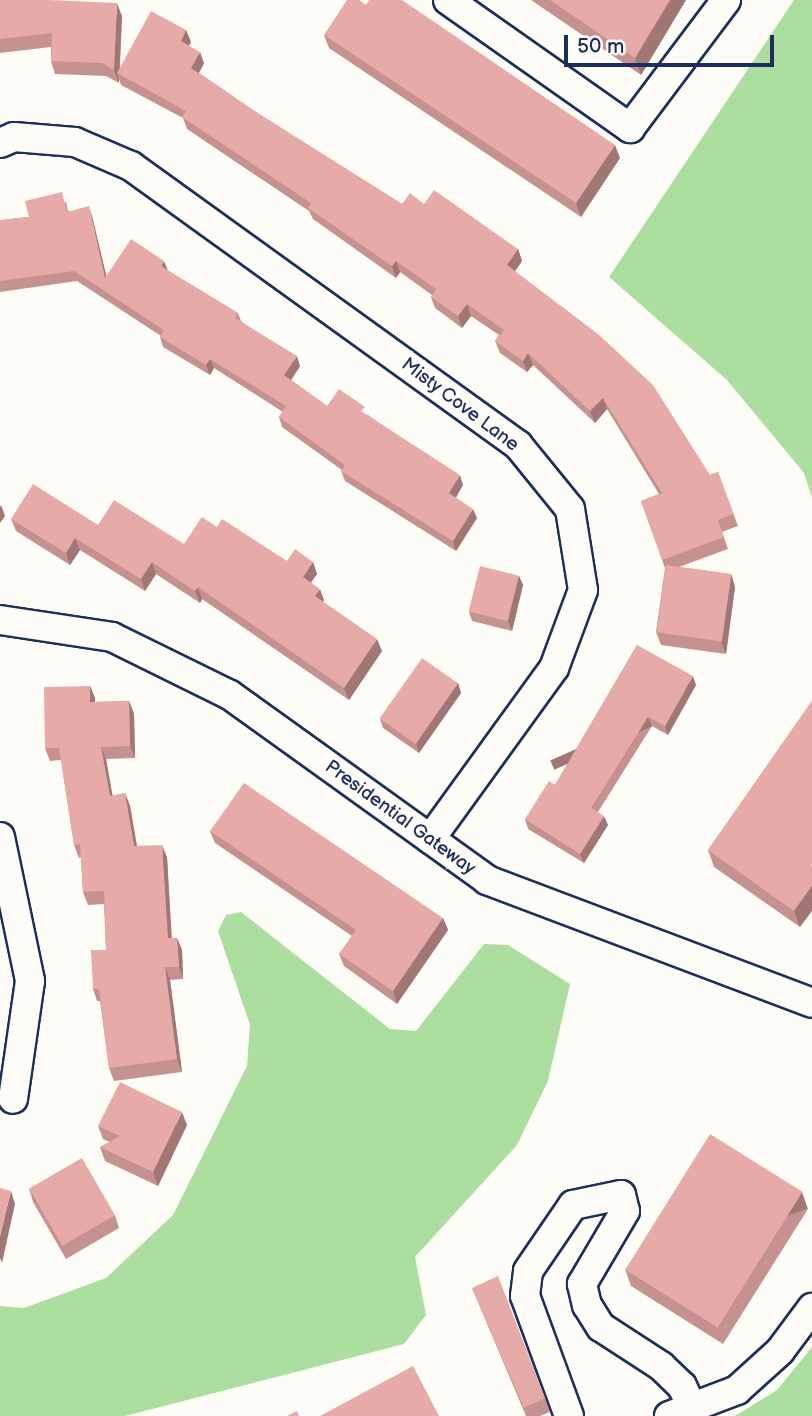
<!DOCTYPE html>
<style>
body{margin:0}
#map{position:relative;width:812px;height:1416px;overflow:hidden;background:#fdfcf7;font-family:"Balsamiq Sans",sans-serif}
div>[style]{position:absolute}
.green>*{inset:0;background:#acdea0}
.roads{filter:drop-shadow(2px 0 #1b2f5e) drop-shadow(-2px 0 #1b2f5e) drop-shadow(0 2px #1b2f5e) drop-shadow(0 -2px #1b2f5e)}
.minor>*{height:28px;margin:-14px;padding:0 14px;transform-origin:14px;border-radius:14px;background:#fdfcf7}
.wall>*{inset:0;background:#c69291}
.shaded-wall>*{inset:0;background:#a17776;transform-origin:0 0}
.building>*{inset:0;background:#e6aaa9;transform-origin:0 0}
span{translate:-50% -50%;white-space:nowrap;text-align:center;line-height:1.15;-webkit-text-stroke:7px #fdfcf7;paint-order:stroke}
.street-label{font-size:19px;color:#1b2f5e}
.scale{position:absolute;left:564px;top:35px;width:210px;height:32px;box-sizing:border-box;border:4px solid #1b2f5e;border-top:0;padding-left:9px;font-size:21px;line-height:24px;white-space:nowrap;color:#1b2f5e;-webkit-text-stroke:5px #fdfcf7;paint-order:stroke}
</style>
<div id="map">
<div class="green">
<i style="clip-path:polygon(794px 0,812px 0,812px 498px,804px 473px,727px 380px,609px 277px)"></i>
<i style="clip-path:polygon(241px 912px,390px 1029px,416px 1031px,484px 944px,508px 945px,570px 984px,548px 1081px,517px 1145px,415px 1257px,426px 1315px,404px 1344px,125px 1416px,0 1416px,0 1306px,24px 1308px,106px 1278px,173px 1215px,247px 1066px,250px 1025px,218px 931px,226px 915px)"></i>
<i style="clip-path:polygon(812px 1347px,812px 1416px,735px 1416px,777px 1390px)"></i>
</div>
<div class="roads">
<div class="minor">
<i style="left:448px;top:0;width:223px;rotate:35.1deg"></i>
<i style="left:630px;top:128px;width:160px;rotate:-53.1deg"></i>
<i style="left:0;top:143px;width:15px;rotate:-23deg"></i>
<i style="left:14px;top:137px;width:61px;rotate:4.7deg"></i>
<i style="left:75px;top:142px;width:61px;rotate:23.2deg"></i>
<i style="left:131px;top:166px;width:477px;rotate:35.8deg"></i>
<i style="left:518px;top:445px;width:82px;rotate:50.9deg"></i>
<i style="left:570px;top:509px;width:82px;rotate:80.9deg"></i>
<i style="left:583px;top:590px;width:83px;rotate:110.4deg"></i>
<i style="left:554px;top:668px;width:211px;rotate:125.9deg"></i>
<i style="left:0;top:620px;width:113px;rotate:8.6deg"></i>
<i style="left:112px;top:637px;width:131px;rotate:26.2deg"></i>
<i style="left:230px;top:695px;width:317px;rotate:35.7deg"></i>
<i style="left:487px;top:880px;width:347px;rotate:20.7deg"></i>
<i style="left:0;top:837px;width:147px;rotate:78.2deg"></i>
<i style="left:30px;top:981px;width:119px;rotate:98.2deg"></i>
<i style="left:569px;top:1416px;width:128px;rotate:-110.1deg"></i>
<i style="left:525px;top:1296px;width:25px;rotate:-83deg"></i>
<i style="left:528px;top:1271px;width:80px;rotate:-55.7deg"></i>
<i style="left:573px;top:1205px;width:49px;rotate:-11.8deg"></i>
<i style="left:621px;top:1195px;width:16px;rotate:76deg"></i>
<i style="left:625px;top:1211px;width:85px;rotate:120.5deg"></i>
<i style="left:582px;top:1284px;width:22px;rotate:77deg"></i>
<i style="left:587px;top:1305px;width:26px;rotate:58deg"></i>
<i style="left:601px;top:1327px;width:72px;rotate:33deg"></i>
<i style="left:661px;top:1366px;width:29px;rotate:44deg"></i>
<i style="left:682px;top:1386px;width:23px;rotate:65deg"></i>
<i style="left:669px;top:1416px;width:73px;rotate:-20.9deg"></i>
<i style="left:737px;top:1390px;width:58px;rotate:-42.2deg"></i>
<i style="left:780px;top:1351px;width:54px;rotate:-53.3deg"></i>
</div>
</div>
<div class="wall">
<i style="clip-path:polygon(0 0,122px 16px,120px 68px,186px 30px,191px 42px,189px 45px,204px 63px,199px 73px,259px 114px,402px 204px,424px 204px,518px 249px,522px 261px,515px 271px,710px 475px,718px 472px,738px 526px,722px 532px,728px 549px,679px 567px,731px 574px,735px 587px,726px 654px,661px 645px,656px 632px,665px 568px,641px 501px,659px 494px,607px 409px,595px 423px,533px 365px,527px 372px,500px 353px,495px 341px,499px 335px,471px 316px,462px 328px,435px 308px,431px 297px,432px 295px,400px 272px,396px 278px,313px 219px,309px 211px,187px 129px,183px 118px,121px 85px,119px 79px,119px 83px,106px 76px,55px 74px,51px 61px,51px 47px,0 53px)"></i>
<i style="clip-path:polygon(531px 0,686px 0,641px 75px)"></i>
<i style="clip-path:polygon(324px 35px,620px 158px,581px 217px,329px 48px)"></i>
<i style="clip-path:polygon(66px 202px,68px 211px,92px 216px,106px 276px,168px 271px,238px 313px,241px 321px,300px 366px,291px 380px,327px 406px,368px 415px,463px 485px,456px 498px,477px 518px,456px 551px,345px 481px,341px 471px,342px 470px,282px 427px,279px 417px,283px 412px,214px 368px,210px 375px,163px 347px,160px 337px,161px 336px,77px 281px,0 292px,0 220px,29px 217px)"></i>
<i style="clip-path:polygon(11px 519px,98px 525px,184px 544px,217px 527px,287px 561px,313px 562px,317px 574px,311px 582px,324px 600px,323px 602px,382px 651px,349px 700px,202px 599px,200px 603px,156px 574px,145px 591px,80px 550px,70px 565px,16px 531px)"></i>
<i style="clip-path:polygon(519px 576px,523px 585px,512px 631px,472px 621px,469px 612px)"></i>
<i style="clip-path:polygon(637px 645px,696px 685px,668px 735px,652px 726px,598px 812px,608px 825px,584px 863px,528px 829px,525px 819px,555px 785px)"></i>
<i style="clip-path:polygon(458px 683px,461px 693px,419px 753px,383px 728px,380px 719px)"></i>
<i style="clip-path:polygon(90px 686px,95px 698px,95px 702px,129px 701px,134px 714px,135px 758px,106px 759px,112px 796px,125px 793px,130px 806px,137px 846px,167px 857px,172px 938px,177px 938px,182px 950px,183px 979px,170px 980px,182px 1072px,114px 1081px,109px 1068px,100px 1001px,97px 1001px,93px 989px,106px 950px,104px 904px,88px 905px,83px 892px,81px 857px,79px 858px,74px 845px,61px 760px,50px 761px,45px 748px)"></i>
<i style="clip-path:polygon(812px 701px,800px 927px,714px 867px,708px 850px)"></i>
<i style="clip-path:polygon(210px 831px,443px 918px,448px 930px,397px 1004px,344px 966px,339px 954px,352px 936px,215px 843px)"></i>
<i style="clip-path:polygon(187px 1125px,158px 1186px,105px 1161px,100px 1147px,110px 1142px,103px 1139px,98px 1126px)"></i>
<i style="clip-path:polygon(29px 1188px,115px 1215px,119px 1228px,66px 1259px,33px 1202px)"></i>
<i style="clip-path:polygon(808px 1209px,723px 1344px,631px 1286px,625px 1269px)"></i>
<i style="clip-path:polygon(472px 1288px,545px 1398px,550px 1412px,540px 1416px,526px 1416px)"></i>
</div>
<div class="shaded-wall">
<i style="clip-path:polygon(670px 0,686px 0,641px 75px,635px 58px)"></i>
<i style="clip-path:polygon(117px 3px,122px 16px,119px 74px,117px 73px,119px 79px,119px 83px,114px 70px)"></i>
<i style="clip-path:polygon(186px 30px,191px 42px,185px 52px,181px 41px)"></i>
<i style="clip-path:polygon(200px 52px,204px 63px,195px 80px,191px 68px)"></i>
<i style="clip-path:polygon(615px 145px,620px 158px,581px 217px,576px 203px)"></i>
<i style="clip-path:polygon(89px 206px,92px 216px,109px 287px,105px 278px)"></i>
<i style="clip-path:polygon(518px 249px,522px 261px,511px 277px,507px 265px)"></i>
<i style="clip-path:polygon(164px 261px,168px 271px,161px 266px)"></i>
<i style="clip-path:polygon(396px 261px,400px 272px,396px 278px,392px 266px)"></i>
<i style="clip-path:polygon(467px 304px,471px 316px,462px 328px,458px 316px)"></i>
<i style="clip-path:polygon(528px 353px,533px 365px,527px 372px,523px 361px)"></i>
<i style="clip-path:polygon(297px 356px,300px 366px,288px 385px,284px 375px)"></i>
<i style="clip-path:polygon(210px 359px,214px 368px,210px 375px,206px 365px)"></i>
<i style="clip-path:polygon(603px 398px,607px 409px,595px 423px,590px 411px)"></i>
<i style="clip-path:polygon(460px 475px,463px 485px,452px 503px,449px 493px)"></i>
<i style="clip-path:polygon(1px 505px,5px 516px,0 523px,0 507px)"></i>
<i style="clip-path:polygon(473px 509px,477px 518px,456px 551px,453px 541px)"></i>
<i style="clip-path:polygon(75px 538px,80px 550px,70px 565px,66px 553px)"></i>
<i style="clip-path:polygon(152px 562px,156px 574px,145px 591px,141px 579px)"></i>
<i style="clip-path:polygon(313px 562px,317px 574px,307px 588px,303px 577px)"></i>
<i style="clip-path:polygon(731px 574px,735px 587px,726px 654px,721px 641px)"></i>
<i style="clip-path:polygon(519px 576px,523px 585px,512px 631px,508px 621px)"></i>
<i style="clip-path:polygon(198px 587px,202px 599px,200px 603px,195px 591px)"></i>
<i style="clip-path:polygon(320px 589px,324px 600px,319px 608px,315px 596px)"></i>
<i style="clip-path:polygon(377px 639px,382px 651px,349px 700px,344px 688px)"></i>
<i style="clip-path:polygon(693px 676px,696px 685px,668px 735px,665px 726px)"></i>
<i style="clip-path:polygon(458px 683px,461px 693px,419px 753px,416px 744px)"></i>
<i style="clip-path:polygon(90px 686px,95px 698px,95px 715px,90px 702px)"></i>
<i style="clip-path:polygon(129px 701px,134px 714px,135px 758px,130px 746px)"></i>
<i style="left:648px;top:717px;width:10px;height:107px;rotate:66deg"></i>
<i style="clip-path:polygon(101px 747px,106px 759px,115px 809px,110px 796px)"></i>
<i style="clip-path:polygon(125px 793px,130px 806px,139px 859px,134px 846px)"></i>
<i style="clip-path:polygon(604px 816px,608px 825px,584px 863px,580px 854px)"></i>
<i style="clip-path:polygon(162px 845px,167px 857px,172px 951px,168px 938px)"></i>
<i style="clip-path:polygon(812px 885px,812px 911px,800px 927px,794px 911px)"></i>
<i style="clip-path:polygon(443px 918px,448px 930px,397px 1004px,393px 991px)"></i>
<i style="clip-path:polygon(177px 938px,182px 950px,183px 979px,179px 967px)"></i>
<i style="clip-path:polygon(165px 967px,170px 980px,182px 1072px,177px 1059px)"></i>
<i style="clip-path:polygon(182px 1112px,187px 1125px,158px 1186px,153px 1172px)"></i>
<i style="clip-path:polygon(11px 1191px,15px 1204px,2px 1263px,0 1258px,0 1236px)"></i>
<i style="left:802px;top:1192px;width:18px;height:160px;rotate:71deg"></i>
</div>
<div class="building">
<i style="clip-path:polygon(0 0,49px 0,117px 3px,114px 70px,102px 63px,51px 61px,52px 33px,0 39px)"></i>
<i style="clip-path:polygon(347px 0,359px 0,366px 5px,369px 0,402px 0,615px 145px,576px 203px,324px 35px)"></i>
<i style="clip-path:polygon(550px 0,670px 0,635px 58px)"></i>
<i style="clip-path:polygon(151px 11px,186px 30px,181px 41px,200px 52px,191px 68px,259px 114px,402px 204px,410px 193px,424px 204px,434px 190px,518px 249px,507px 265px,598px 334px,653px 385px,710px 475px,718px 472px,733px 514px,718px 520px,724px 537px,662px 560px,641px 501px,662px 493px,603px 398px,590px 411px,528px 353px,523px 361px,495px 341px,504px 330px,467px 304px,458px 316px,431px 297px,436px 289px,396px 261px,392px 266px,308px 208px,311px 203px,182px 117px,186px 111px,117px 73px)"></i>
<i style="clip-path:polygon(62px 192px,67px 212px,89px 206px,105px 278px,131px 239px,164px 261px,161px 266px,238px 313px,235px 318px,297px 356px,284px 375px,327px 406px,339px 389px,365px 407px,361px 411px,460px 475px,449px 493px,473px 509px,453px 541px,341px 471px,345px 465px,279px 417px,286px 406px,210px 359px,206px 365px,160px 337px,164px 330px,74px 271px,0 281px,0 220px,29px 217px,25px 201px)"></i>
<i style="clip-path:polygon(33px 484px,98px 525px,114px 500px,184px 544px,202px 517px,217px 527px,222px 519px,287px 561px,295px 549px,313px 562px,303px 577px,320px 589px,315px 596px,377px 639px,344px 688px,198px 587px,195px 591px,152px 562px,141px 579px,75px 538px,66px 553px,11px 519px)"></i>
<i style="left:666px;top:565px;width:66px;height:68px;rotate:8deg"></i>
<i style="left:480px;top:566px;width:40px;height:47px;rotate:14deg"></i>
<i style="clip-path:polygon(637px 645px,693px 676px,665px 726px,648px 717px,591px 808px,604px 816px,580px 854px,525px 819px,549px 781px,555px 785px)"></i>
<i style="left:422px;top:658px;width:44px;height:74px;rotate:35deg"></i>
<i style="clip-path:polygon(90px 686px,90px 702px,129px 701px,130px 746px,101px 747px,110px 796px,125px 793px,134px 846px,162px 845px,168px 938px,177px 938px,179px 967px,165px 967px,177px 1059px,109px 1068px,99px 989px,93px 989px,91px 950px,106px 950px,104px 891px,83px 892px,80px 844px,74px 845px,59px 748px,45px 748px,44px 687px)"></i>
<i style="clip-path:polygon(812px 701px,812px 864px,811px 865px,812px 866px,812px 885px,794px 911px,708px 850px)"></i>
<i style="clip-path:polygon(244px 783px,443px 918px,393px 991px,339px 954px,356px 930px,210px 831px)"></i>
<i style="clip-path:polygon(120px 1082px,182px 1112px,153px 1172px,100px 1147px,120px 1136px,98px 1126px)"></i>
<i style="left:710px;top:1134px;width:109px;height:160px;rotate:32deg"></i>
<i style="left:82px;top:1158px;width:66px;height:61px;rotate:60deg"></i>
<i style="clip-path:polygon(0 1188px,11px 1191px,0 1236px)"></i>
<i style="clip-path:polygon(498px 1276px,545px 1398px,524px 1408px,472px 1288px)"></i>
<i style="clip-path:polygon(413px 1366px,439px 1416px,320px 1416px)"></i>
<i style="clip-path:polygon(297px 1411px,299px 1416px,287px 1416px)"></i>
</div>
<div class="street-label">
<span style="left:460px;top:405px;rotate:37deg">Misty Cove Lane</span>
<span style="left:400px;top:818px;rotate:36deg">Presidential Gateway</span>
</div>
<div class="scale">50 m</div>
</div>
